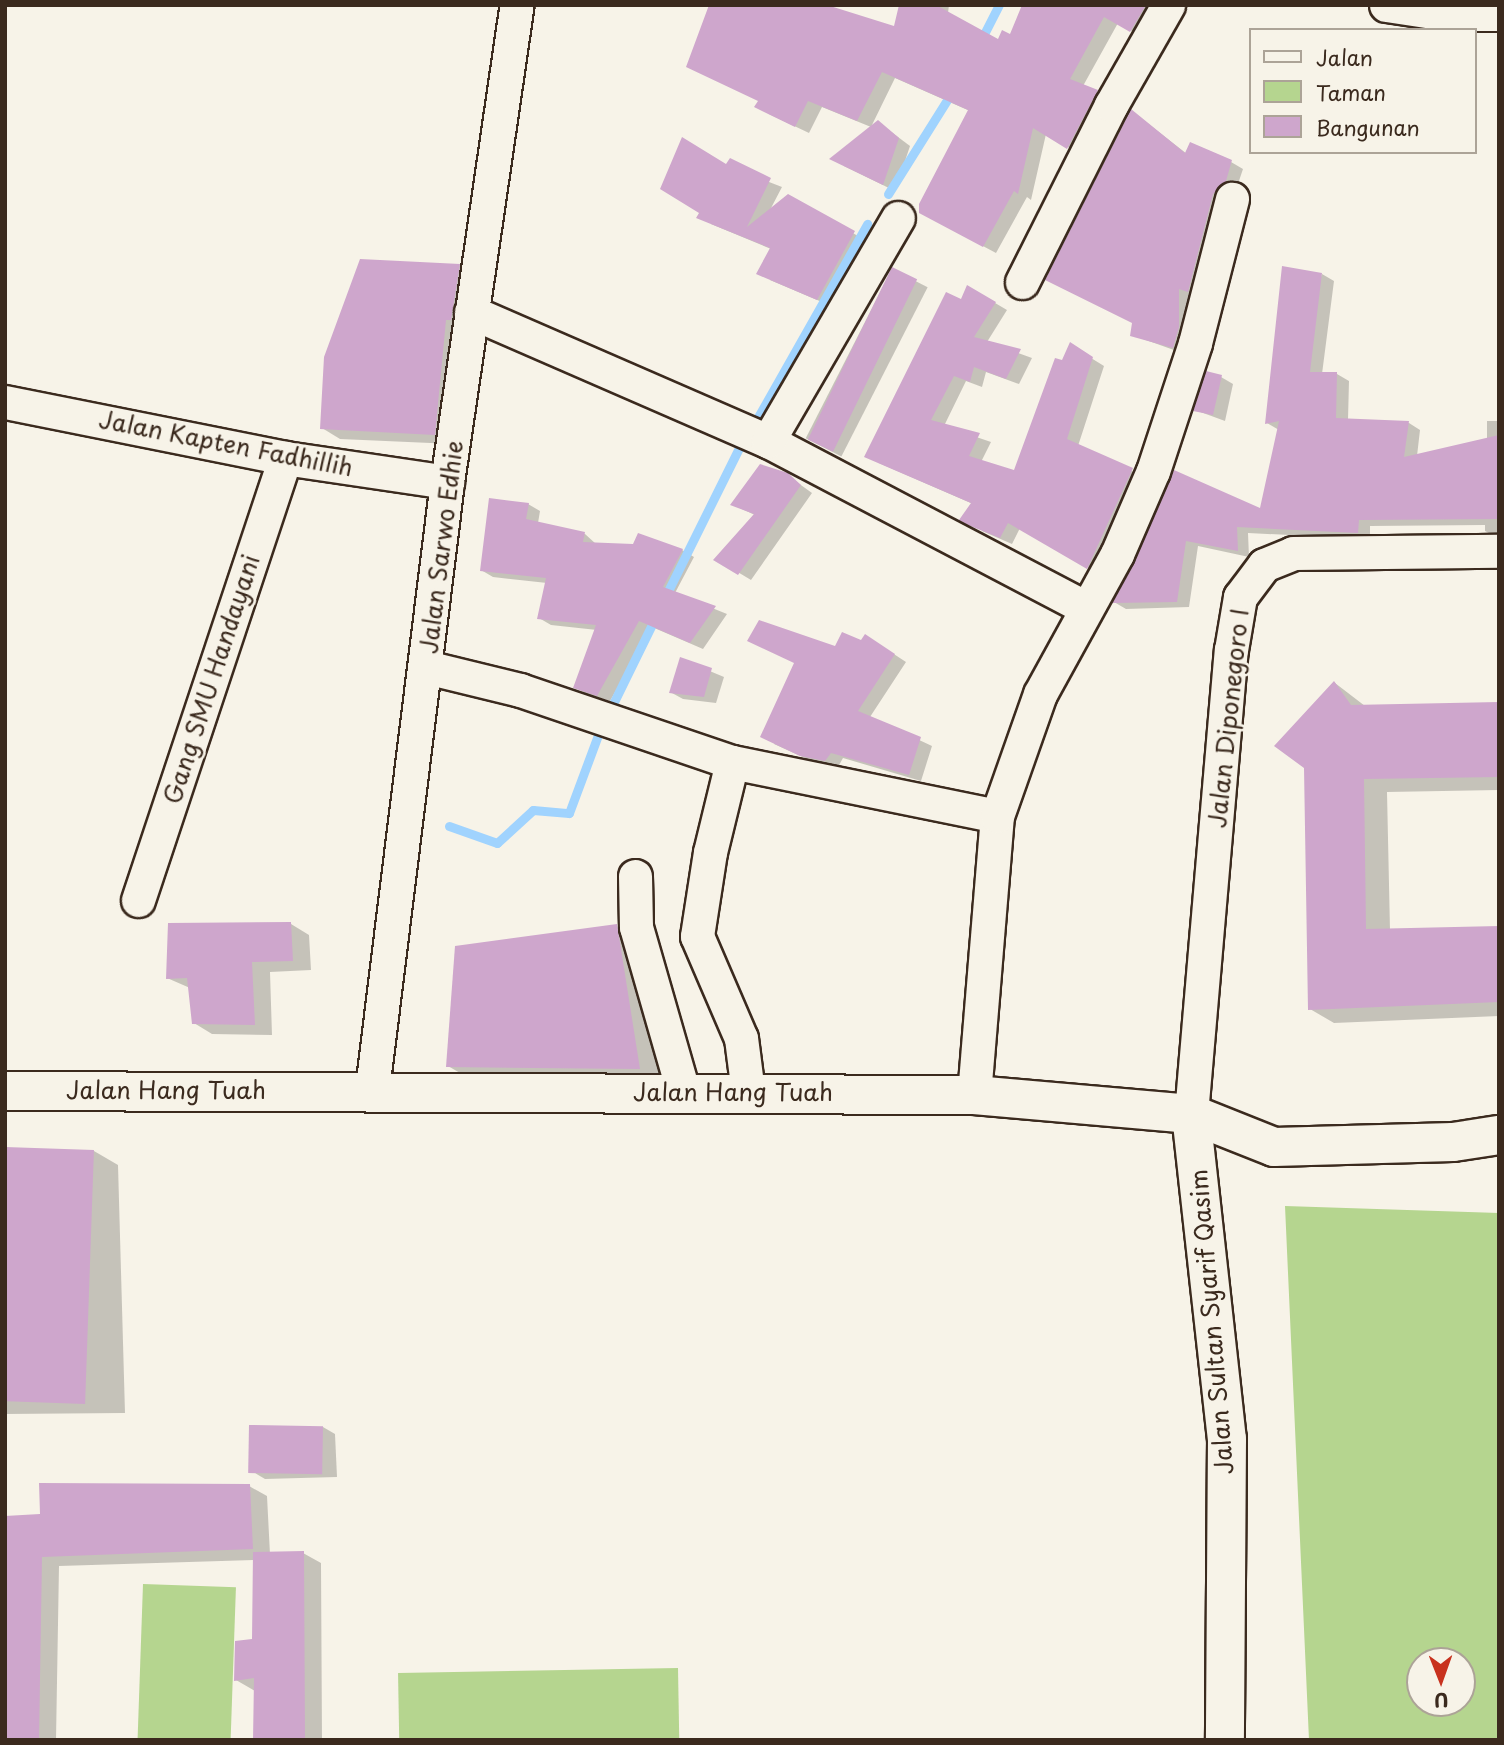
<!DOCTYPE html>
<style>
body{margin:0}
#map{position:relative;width:1504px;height:1745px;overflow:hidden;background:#f7f3e8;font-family:"Playpen Sans",sans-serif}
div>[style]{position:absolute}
.green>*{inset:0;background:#b5d58f;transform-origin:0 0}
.shadow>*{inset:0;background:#0003;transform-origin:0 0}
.stream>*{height:9px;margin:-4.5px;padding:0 4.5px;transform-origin:4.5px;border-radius:4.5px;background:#a0d3fe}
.building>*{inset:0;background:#cea6cc;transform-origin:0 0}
.roads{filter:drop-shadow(2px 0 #3b2a1e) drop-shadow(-2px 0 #3b2a1e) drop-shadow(0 2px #3b2a1e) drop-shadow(0 -2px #3b2a1e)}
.minor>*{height:33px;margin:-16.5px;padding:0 16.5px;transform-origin:16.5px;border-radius:16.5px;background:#f7f3e8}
.primary>*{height:38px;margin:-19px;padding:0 19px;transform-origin:19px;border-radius:19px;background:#f7f3e8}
span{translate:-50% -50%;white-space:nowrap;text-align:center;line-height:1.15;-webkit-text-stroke:5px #f7f3e8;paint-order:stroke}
.street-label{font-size:24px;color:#3b2a1e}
.frame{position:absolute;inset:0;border:7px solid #3b2a1e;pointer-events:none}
.legend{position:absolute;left:1249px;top:28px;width:228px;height:126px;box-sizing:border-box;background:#f7f3e8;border:2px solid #aca397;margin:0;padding:9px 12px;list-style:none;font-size:21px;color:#3b2a1e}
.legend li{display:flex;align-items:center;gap:14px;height:35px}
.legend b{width:35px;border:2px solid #aca397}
.north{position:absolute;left:1406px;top:1647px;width:70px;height:70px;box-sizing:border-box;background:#f7f3e8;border:2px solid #aca397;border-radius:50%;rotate:179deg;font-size:19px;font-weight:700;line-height:28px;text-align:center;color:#3b2a1e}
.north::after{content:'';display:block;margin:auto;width:24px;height:32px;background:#c8321e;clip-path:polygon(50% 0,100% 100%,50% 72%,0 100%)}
</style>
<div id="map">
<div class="green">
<i style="clip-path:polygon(evenodd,1285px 1206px,1499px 1213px,1499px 1740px,1309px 1740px,1285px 1206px,1420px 1661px,1462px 1661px,1462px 1703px,1420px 1703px,1420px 1661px)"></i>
<i style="left:143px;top:1584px;width:93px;height:155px;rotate:2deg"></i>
<i style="left:678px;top:1668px;width:72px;height:280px;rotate:89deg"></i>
</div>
<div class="shadow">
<i style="clip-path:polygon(900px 5px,949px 5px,948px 13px,999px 41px,1011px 37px,1024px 5px,1165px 5px,1144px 38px,1118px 23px,1083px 86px,1109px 99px,1081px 155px,1046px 134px,1031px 200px,1027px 197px,996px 253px,934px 220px,970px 111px,895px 78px,871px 127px,822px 107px,809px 133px,769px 114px,895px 28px)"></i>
<i style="clip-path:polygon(1132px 111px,1187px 154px,1231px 162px,1243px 169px,1200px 297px,1190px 294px,1191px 334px,1185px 354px,1132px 335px)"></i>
<i style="clip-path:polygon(878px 122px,910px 146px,895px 191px,844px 166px)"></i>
<i style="clip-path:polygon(727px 166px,782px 187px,770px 210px,788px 196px,865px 240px,829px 305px,770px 280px,771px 249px,711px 224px)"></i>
<i style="clip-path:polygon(459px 265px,477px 276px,453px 444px,340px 439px,322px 428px)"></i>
<i style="left:892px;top:269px;width:40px;height:190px;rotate:27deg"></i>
<i style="clip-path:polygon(1322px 274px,1334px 281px,1322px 374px,1337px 374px,1349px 381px,1348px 420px,1409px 423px,1420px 430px,1417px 456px,1487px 440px,1487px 421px,1499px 421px,1499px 538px,1485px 531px,1485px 525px,1370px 526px,1370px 539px,1248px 533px,1249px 557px,1198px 546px,1189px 607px,1126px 609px,1114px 602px,1174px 472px,1261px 511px,1279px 430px,1267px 423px)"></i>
<i style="clip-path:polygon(968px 287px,1007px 310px,987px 342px,1032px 358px,1019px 384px,986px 372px,982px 387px,966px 381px,944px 426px,991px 442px,981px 462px,1016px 473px,1070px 345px,1104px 366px,1078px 446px,1144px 477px,1099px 574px,1020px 528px,1012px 544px,982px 531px,973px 504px,879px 463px)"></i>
<i style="clip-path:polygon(1221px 377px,1233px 384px,1225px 421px,1195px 410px)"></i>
<i style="clip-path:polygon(787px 475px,812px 493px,751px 580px,716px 559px,755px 515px,733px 505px)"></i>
<i style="clip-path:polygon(528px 504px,540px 511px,538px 523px,585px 534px,596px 544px,682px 550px,694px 557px,675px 593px,727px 614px,703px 649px,652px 627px,610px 701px,587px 694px,575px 687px,597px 630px,551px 625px,539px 618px,547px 583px,493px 577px,481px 570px)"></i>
<i style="clip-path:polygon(862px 642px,877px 643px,906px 662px,870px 717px,932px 746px,921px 781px,843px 758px,838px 767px,814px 762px,774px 744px,836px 648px)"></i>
<i style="clip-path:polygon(681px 659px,724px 677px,716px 703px,683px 699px,672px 693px)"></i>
<i style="clip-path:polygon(1335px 683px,1365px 706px,1499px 704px,1499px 790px,1387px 792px,1390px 930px,1499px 928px,1499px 1016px,1334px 1023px,1310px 1009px)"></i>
<i style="clip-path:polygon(291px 924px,309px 935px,311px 970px,270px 972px,272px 1035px,212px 1034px,194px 1023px,190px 988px,167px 978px)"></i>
<i style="clip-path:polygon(616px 926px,641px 940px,663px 1082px,472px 1080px,448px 1066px)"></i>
<i style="clip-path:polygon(5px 1149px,94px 1151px,118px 1165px,125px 1413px,5px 1414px)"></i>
<i style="clip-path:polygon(323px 1427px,335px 1434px,337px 1477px,265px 1479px,253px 1472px)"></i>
<i style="clip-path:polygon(249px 1486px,267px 1496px,270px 1554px,303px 1553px,321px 1563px,322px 1740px,254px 1740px,255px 1691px,236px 1680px,254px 1641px,254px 1560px,59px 1566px,56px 1740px,5px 1740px,42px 1515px)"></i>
</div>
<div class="stream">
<i style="left:981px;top:40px;width:39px;rotate:-63deg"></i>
<i style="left:888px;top:194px;width:120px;rotate:-57.9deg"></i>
<i style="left:758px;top:417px;width:222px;rotate:-60.5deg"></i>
<i style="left:665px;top:597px;width:169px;rotate:-63.6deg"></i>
<i style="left:609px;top:712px;width:107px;rotate:-63.9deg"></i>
<i style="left:449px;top:826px;width:51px;rotate:19.5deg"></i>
<i style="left:497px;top:843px;width:49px;rotate:-42.5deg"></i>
<i style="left:533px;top:810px;width:36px;rotate:5deg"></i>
<i style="left:569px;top:813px;width:92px;rotate:-69.6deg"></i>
</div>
<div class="building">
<i style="clip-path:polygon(709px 5px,827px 5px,894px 26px,899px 5px,936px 5px,998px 39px,1002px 30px,1010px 34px,1022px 5px,1146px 5px,1130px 32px,1104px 17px,1070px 79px,1098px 90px,1067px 149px,1033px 128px,1018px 194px,1014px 191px,983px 247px,919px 213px,919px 204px,968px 110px,882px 72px,857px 121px,808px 101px,795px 127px,754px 107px,758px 101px,686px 67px)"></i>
<i style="clip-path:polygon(1131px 109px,1185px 153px,1190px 142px,1232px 160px,1226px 181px,1213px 194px,1188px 292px,1179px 289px,1179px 327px,1173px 348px,1130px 336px,1132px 323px,1045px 280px)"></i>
<i style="clip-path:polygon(878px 120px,899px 138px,883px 185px,829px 159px)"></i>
<i style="clip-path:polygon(682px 137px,726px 164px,730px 158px,771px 178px,747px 227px,788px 194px,855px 231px,817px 300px,756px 274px,770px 248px,696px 218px,699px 213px,660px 189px)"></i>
<i style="clip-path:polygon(360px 259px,460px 264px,451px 320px,446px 320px,435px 435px,320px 429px,324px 357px)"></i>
<i style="clip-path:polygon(1282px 266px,1322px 273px,1310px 372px,1337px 372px,1336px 418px,1409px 421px,1404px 457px,1499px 435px,1499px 519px,1359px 520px,1358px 533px,1237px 527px,1238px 551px,1186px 541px,1177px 602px,1112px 603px,1174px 470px,1260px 508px,1279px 421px,1265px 424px)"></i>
<i style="left:892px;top:267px;width:28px;height:192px;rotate:26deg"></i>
<i style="clip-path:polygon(967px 285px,996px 302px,974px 337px,1021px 349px,1006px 379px,974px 367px,970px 382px,954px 376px,931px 420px,980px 433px,969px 456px,1014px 470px,1055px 358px,1062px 360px,1070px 342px,1093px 357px,1067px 439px,1133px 468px,1087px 569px,1008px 523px,1000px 538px,968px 525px,959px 520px,971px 503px,864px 457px,946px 292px,961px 299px)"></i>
<i style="clip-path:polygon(1206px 371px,1222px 375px,1213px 415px,1193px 411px)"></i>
<i style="clip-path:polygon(760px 464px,788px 473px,801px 485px,738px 575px,713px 560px,754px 514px,730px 505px)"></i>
<i style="clip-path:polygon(489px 498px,529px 503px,526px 519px,585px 532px,583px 542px,633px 544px,638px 533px,683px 549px,663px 587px,716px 606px,690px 643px,639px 621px,597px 696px,573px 688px,596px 625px,537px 619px,546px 578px,480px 571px)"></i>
<i style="clip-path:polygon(759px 620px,835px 646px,842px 632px,861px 640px,865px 634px,895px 654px,858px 711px,921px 737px,909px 775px,831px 753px,825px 761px,800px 756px,760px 737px,794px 663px,747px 641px)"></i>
<i style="clip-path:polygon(680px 657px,712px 668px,704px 697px,669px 693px)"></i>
<i style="clip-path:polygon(1334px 681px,1351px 705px,1499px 702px,1499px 777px,1364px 779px,1366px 929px,1499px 926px,1499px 1002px,1308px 1010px,1304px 768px,1274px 746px)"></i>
<i style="clip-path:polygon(291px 922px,293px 961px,252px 962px,255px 1025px,192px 1024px,187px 978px,166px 979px,168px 923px)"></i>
<i style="clip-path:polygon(617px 924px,640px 1069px,446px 1067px,455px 946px)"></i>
<i style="left:5px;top:1147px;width:89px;height:254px;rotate:2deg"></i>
<i style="left:249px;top:1425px;width:74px;height:48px;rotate:1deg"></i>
<i style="clip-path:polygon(39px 1483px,250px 1484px,253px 1549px,42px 1557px,39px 1740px,5px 1740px,5px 1516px,40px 1514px)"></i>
<i style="clip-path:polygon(304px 1551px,305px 1740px,253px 1740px,254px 1678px,234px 1681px,235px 1641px,252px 1639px,253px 1552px)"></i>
</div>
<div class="roads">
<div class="minor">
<i style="left:1386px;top:5px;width:62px;rotate:8.4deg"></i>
<i style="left:1447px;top:14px;width:52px"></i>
<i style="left:1022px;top:282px;width:198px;rotate:-63.3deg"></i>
<i style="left:1111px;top:105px;width:115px;rotate:-60.3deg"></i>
<i style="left:471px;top:312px;width:324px;rotate:23.5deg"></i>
<i style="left:768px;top:441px;width:357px;rotate:27.7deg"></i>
<i style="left:5px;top:402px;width:286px;rotate:11.3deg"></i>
<i style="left:285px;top:458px;width:164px;rotate:8.4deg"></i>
<i style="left:768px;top:441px;width:258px;rotate:-59.8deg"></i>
<i style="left:426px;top:667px;width:97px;rotate:13.7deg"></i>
<i style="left:520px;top:690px;width:224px;rotate:18.8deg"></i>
<i style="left:732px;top:762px;width:270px;rotate:11.5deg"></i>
<i style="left:732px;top:762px;width:93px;rotate:103.7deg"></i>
<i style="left:710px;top:852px;width:85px;rotate:98.8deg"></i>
<i style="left:697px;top:936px;width:111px;rotate:66.7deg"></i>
<i style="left:741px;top:1038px;width:54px;rotate:82.6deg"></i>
<i style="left:635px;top:876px;width:51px;rotate:88.9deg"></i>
<i style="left:636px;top:927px;width:171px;rotate:74deg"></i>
<i style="left:138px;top:900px;width:466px;rotate:-71.6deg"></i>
<i style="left:372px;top:1089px;width:612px;rotate:-82.96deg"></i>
<i style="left:447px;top:482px;width:482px;rotate:-81.7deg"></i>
<i style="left:974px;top:1095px;width:280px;rotate:-85.3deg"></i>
<i style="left:997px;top:816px;width:129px;rotate:-70.6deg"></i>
<i style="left:1040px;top:694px;width:160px;rotate:-61.2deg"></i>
<i style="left:1117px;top:554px;width:90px;rotate:-66.6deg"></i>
<i style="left:1153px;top:471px;width:135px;rotate:-71.8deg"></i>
<i style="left:1195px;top:343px;width:149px;rotate:-75.6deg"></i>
<i style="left:1191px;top:1114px;width:466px;rotate:-85.1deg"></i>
<i style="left:1231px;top:650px;width:54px;rotate:-80.4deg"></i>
<i style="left:1240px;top:597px;width:40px;rotate:-53deg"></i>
<i style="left:1264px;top:565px;width:31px;rotate:-22deg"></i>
<i style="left:1293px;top:553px;width:206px;rotate:-0.6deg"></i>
</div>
<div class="primary">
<i style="left:5px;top:1091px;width:969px;rotate:0.24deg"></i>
<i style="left:974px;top:1095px;width:218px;rotate:5deg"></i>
<i style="left:1191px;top:1114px;width:89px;rotate:21.7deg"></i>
<i style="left:1274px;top:1147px;width:179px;rotate:-1.6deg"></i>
<i style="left:1453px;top:1142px;width:47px;rotate:-8.7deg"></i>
<i style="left:1191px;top:1114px;width:327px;rotate:83.7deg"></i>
<i style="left:1227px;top:1439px;width:301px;rotate:90.4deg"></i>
</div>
</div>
<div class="street-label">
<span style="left:226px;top:443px;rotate:11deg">Jalan Kapten Fadhillih</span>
<span style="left:441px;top:547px;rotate:-83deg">Jalan Sarwo Edhie</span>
<span style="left:211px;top:679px;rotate:-72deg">Gang SMU Handayani</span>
<span style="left:1228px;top:718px;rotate:-84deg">Jalan Diponegoro I</span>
<span style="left:166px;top:1090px">Jalan Hang Tuah</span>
<span style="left:733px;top:1092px">Jalan Hang Tuah</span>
<span style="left:1211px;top:1322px;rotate:-95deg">Jalan Sultan Syarif Qasim</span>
</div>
<div class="frame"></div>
<ul class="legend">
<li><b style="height:9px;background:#f7f3e8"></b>Jalan</li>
<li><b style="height:19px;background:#b5d58f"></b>Taman</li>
<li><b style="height:19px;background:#cea6cc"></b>Bangunan</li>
</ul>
<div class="north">U</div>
</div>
